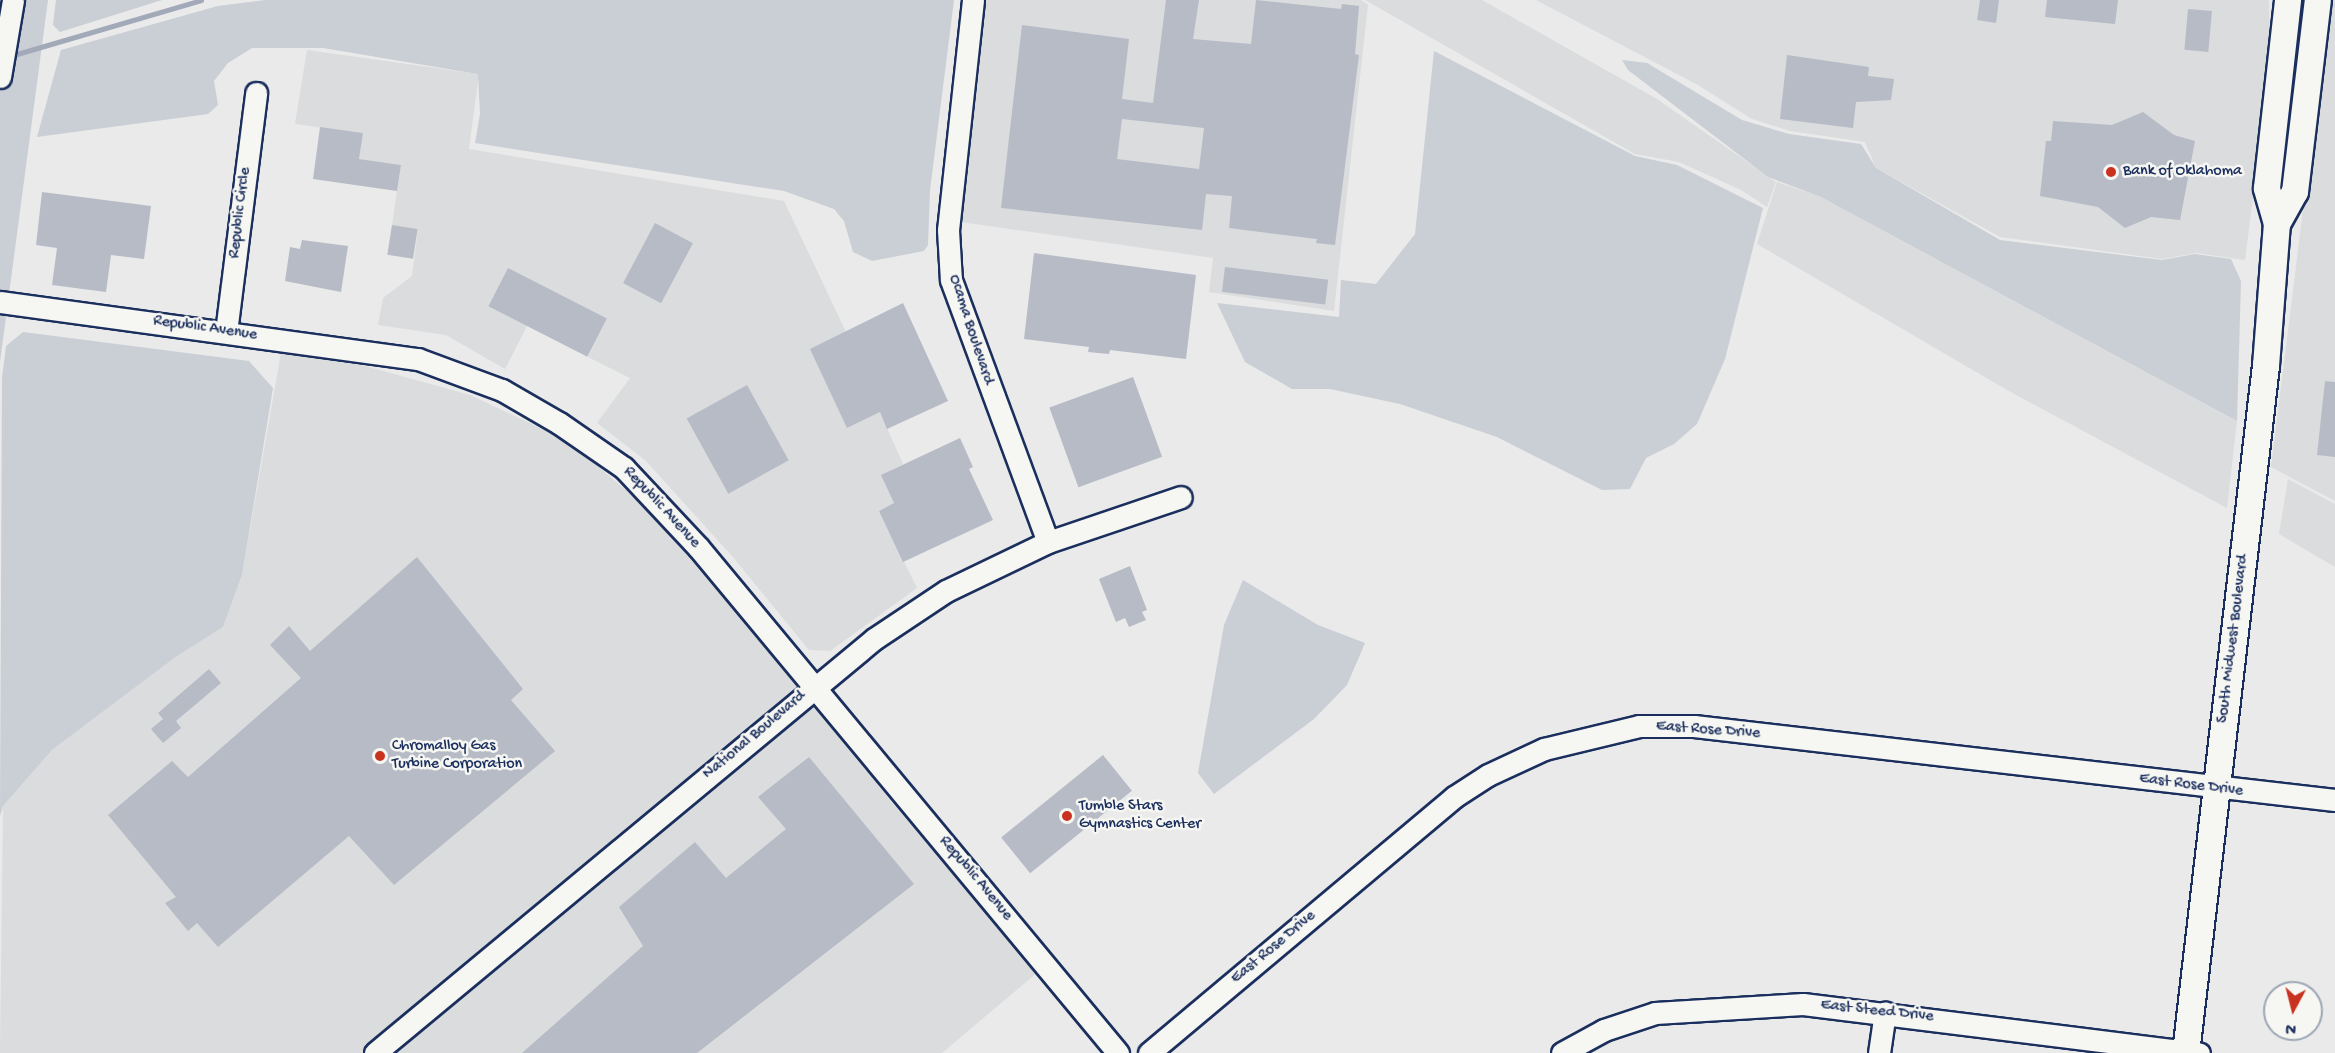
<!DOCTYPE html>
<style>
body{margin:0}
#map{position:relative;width:2335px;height:1053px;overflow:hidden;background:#e9eae9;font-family:"Gochi Hand",sans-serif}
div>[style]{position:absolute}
.built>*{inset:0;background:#dadcde}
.green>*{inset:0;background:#caced5}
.stream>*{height:5px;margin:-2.5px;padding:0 2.5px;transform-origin:2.5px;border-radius:2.5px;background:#a2aaba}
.building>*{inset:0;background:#b6bbc6;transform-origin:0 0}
.roads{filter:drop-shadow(2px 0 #1b2f5e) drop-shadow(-2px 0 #1b2f5e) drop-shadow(0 2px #1b2f5e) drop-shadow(0 -2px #1b2f5e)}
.minor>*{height:21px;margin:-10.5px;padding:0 10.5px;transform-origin:10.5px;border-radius:10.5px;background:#f6f6f2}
.major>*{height:26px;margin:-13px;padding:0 13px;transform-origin:13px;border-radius:13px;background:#f6f6f2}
.dots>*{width:16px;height:16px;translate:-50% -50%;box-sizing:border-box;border:3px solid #f6f6f2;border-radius:50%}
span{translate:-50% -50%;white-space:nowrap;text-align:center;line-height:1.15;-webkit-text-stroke:5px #f6f6f2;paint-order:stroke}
.poi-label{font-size:16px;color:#1b2f5e}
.left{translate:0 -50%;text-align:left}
.street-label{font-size:16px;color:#1b2f5e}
.north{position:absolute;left:2263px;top:981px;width:60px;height:60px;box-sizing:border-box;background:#f6f6f2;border:2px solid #9ea6b7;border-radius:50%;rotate:187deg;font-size:16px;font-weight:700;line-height:24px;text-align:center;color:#1b2f5e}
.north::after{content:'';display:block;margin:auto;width:21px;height:27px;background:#c8321e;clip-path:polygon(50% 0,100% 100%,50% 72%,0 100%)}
</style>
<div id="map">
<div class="built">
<i style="clip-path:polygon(986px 0,1361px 0,1368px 5px,1334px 311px,1209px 292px,1213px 258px,961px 222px)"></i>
<i style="clip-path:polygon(1365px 0,1482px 0,1657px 99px,1776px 182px,1767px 207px,1741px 190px,1679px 162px,1635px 154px)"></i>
<i style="clip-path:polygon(1536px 0,2269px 0,2270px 66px,2245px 260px,2196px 253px,2162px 259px,2000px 237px,1876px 168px,1865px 142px,1790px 131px,1752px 119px,1698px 85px)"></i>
<i style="clip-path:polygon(2329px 0,2335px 0,2335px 501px,2271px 467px)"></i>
<i style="clip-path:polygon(307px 50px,479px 74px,469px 149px,784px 201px,846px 332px,847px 428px,880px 412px,903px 464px,882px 475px,894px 503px,879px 511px,917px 588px,830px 651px,809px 650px,732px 556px,645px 460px,597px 423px,630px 378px,588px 357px,607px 318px,527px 326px,505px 369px,446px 335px,378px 325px,383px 298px,412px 276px,418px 229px,392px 225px,401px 165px,359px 159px,363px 133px,295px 124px)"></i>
<i style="clip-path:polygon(1777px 182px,1821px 197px,2237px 421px,2227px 508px,2007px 390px,1757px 244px)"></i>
<i style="clip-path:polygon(281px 353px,365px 366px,470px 395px,568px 441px,634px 497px,746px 621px,893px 804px,1039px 971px,942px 1053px,0 1053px,3px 806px,52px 750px,177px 656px,223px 627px,242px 575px)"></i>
<i style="clip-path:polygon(2288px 479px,2335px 504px,2335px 567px,2279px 534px)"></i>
</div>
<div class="green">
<i style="clip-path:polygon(0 0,48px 0,0 362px)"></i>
<i style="clip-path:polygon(56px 0,162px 0,60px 32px,53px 25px)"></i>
<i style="clip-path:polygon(265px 0,954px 0,930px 190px,928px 245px,924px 251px,872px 261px,853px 252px,844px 221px,834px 209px,784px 191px,475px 143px,480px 114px,478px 74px,323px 48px,252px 48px,228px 63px,214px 81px,218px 105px,208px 114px,37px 137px,61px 50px,218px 6px)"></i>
<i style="clip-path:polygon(1434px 51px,1635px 156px,1677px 165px,1763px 208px,1725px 359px,1697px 424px,1674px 444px,1646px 458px,1630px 489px,1602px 490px,1497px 437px,1400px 404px,1330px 389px,1292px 389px,1245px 362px,1217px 303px,1339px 317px,1341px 280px,1376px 284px,1415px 234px)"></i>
<i style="clip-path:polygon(1622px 60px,1647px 63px,1742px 120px,1789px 134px,1861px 144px,1876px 168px,2000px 240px,2162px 260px,2195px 254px,2231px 259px,2241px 281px,2237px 421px,1821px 197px,1768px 177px,1628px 70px)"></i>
<i style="clip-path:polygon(23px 332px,249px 361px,273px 388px,242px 575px,223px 627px,177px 656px,52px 750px,3px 806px,0 816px,2px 378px,6px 346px)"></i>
<i style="clip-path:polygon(1243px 580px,1318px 625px,1365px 643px,1347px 685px,1314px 719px,1214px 794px,1198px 773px,1224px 625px)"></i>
</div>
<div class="stream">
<i style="left:10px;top:56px;width:199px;rotate:-16.3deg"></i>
</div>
<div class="building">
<i style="clip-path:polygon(evenodd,1166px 0,1199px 0,1193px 39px,1251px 44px,1256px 0,1341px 9px,1342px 4px,1359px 6px,1355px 54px,1359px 55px,1335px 245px,1316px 243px,1317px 239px,1229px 228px,1232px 196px,1206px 194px,1202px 230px,1001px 208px,1022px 25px,1129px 39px,1122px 99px,1153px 103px,1166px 0,1122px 119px,1204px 128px,1199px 169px,1117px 159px,1122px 119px)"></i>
<i style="clip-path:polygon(1980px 0,1999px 0,1996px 23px,1977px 20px)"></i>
<i style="clip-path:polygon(2047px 0,2118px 0,2115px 24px,2045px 17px)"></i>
<i style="left:2188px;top:9px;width:24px;height:41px;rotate:5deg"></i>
<i style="clip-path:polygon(1787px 55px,1869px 67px,1868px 76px,1894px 79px,1891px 100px,1856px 102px,1853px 128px,1780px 119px)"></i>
<i style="clip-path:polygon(2143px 112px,2174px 135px,2195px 141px,2180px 220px,2151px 217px,2125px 228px,2098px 207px,2040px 196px,2046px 141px,2051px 141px,2053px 121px,2112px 125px)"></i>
<i style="clip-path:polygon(320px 127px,363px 133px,359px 159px,401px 165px,397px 191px,313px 179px)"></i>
<i style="clip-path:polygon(42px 192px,151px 206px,144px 259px,111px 255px,106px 292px,52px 285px,57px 248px,36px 245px)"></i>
<i style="left:655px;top:223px;width:43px;height:68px;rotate:28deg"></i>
<i style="left:392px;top:225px;width:26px;height:30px;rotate:9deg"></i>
<i style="clip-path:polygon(302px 240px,348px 246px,341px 292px,285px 281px,290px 247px,300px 249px)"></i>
<i style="clip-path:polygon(1034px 253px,1196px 275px,1186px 359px,1110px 350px,1109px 354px,1088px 352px,1089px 347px,1024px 339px)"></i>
<i style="left:1225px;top:267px;width:104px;height:25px;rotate:7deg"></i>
<i style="left:508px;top:268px;width:111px;height:43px;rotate:27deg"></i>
<i style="clip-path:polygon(903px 303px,948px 401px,887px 429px,880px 412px,847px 428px,810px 349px)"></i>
<i style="left:1133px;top:377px;width:85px;height:89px;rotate:70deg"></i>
<i style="clip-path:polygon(2325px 381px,2335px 382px,2335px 457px,2317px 455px)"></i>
<i style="left:747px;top:385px;width:86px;height:69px;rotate:61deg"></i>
<i style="clip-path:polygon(960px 438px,973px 467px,969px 469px,993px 520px,903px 562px,879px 511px,894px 503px,881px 475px)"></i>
<i style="clip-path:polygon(417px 557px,523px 689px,511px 700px,555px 751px,394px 885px,349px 836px,218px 947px,197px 923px,188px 931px,165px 903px,176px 897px,108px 815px,172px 761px,188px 777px,301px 678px,270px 645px,289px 626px,310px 651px)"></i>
<i style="clip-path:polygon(1130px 566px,1147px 610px,1142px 612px,1146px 620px,1129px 627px,1125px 618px,1116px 622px,1099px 579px)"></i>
<i style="clip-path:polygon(209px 669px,221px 683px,176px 721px,181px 728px,163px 743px,151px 729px,163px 719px,158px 713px)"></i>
<i style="left:1103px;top:755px;width:46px;height:131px;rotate:51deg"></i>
<i style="clip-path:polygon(809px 757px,914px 884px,697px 1053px,522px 1053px,643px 946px,619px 907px,695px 842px,726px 878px,786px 829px,758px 797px)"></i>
</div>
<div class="roads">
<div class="minor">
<i style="left:973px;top:0;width:231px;rotate:96.2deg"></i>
<i style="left:948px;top:230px;width:50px;rotate:86.6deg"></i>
<i style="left:951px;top:280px;width:279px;rotate:69.7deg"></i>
<i style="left:0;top:77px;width:78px;rotate:-80.4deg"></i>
<i style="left:0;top:302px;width:422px;rotate:7.8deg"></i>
<i style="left:418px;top:359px;width:90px;rotate:20.3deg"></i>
<i style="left:502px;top:390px;width:66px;rotate:30.1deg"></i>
<i style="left:559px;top:423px;width:79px;rotate:34.7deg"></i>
<i style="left:624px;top:468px;width:108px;rotate:46.9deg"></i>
<i style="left:698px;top:547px;width:658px;rotate:50.31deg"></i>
<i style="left:226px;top:332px;width:241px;rotate:-82.8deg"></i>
<i style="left:375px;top:1053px;width:648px;rotate:-39.68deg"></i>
<i style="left:874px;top:639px;width:87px;rotate:-33.7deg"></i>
<i style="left:946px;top:591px;width:113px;rotate:-25.7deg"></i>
<i style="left:1048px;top:542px;width:140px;rotate:-18.7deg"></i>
<i style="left:1149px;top:1053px;width:398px;rotate:-40deg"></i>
<i style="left:1454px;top:797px;width:40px;rotate:-32.9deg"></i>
<i style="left:1488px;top:775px;width:62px;rotate:-24.9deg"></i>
<i style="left:1544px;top:749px;width:98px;rotate:-13.6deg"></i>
<i style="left:1639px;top:726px;width:55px"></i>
<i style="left:1694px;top:726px;width:645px;rotate:6.59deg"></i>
<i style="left:1562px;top:1053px;width:48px;rotate:-28.7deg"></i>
<i style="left:1604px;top:1030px;width:54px;rotate:-18.4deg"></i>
<i style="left:1655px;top:1013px;width:148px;rotate:-3.5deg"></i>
<i style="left:1803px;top:1004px;width:399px;rotate:7.1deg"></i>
<i style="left:1879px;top:1053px;width:41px;rotate:-81.7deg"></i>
</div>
<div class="major">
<i style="left:2277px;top:224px;width:37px;rotate:-106deg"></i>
<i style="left:2267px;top:188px;width:189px;rotate:-83.6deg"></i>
<i style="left:2186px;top:1053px;width:692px;rotate:-83.36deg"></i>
<i style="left:2266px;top:366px;width:142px;rotate:-85.6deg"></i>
<i style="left:2277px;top:224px;width:37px;rotate:-61deg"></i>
<i style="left:2295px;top:192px;width:193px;rotate:-83.2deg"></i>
</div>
</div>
<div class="dots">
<i style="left:2111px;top:172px;background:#c8321e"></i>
<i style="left:380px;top:756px;background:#c8321e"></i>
<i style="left:1067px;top:816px;background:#c8321e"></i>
</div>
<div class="poi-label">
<span class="left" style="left:2123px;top:172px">Bank of Oklahoma</span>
<span class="left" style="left:392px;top:756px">Chromalloy Gas<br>Turbine Corporation</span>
<span class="left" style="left:1079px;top:816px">Tumble Stars<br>Gymnastics Center</span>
</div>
<div class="street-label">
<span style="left:241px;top:213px;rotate:-83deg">Republic Circle</span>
<span style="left:205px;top:329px;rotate:8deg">Republic Avenue</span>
<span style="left:970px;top:330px;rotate:72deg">Ocama Boulevard</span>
<span style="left:661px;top:508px;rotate:47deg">Republic Avenue</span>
<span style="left:2234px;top:639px;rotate:-83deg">South Midwest Boulevard</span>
<span style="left:1708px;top:731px;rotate:4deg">East Rose Drive</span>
<span style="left:755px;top:736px;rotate:-40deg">National Boulevard</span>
<span style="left:2191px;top:786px;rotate:7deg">East Rose Drive</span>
<span style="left:975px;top:879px;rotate:50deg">Republic Avenue</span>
<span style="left:1274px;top:948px;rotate:-40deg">East Rose Drive</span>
<span style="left:1877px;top:1012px;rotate:6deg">East Steed Drive</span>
</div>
<div class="north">N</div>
</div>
